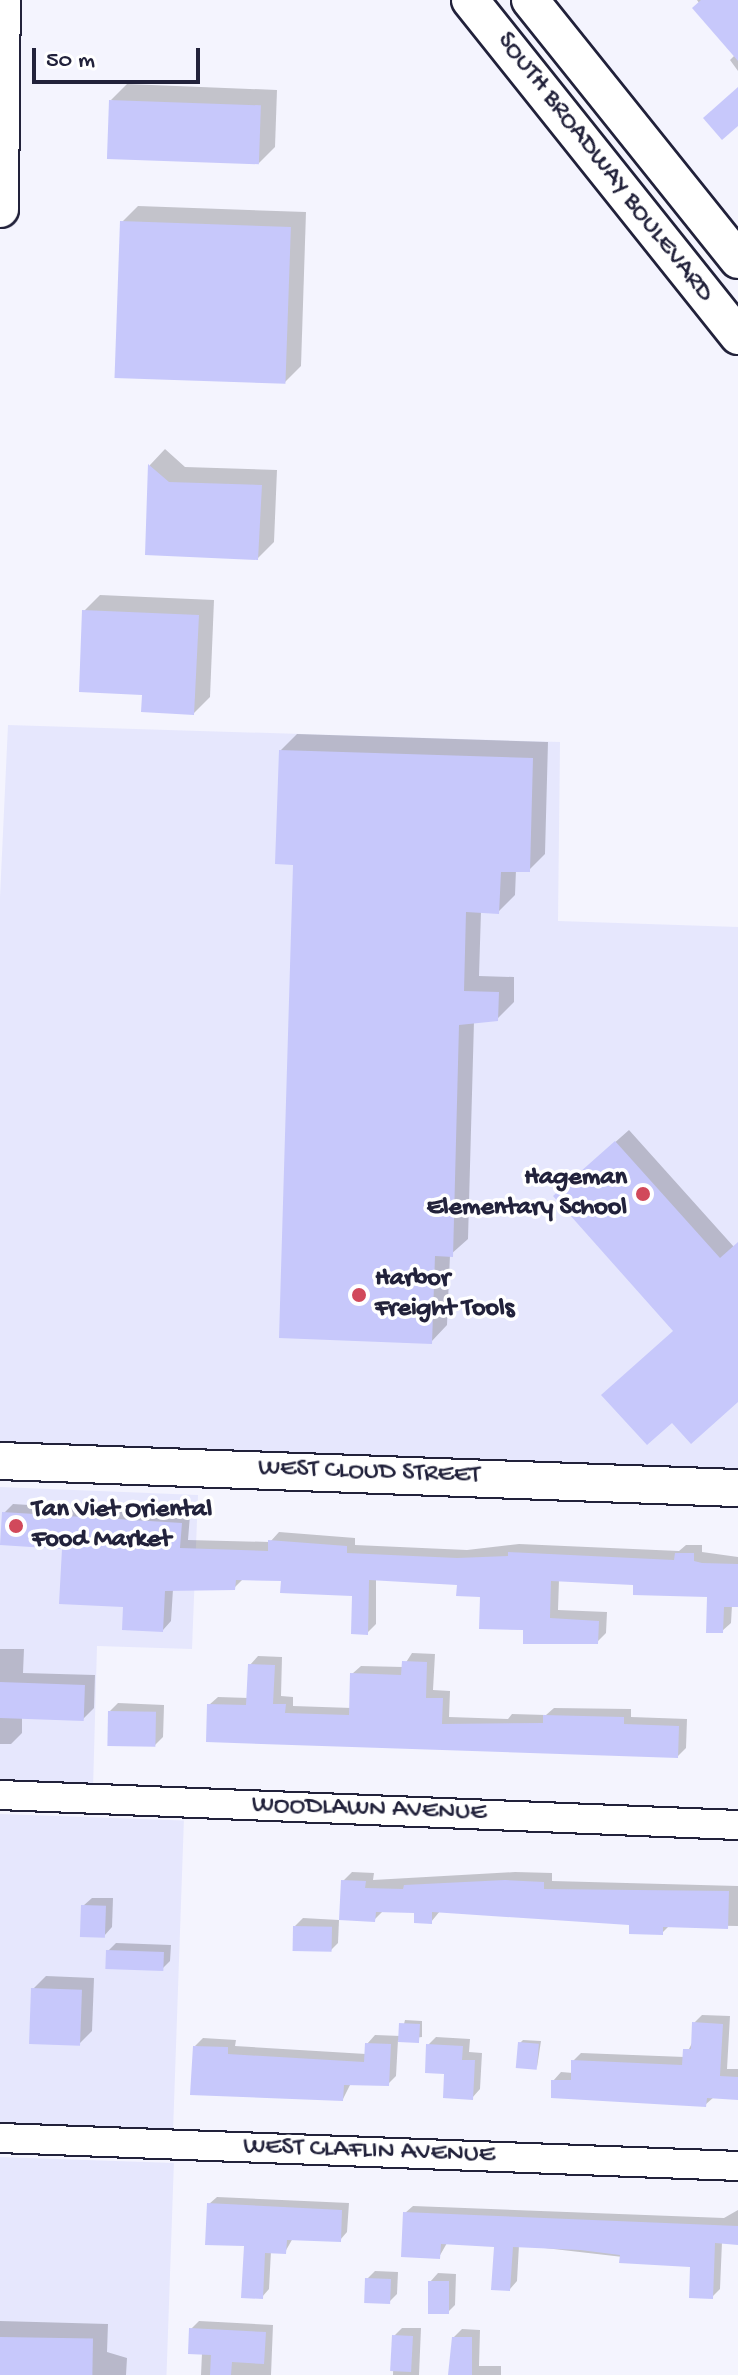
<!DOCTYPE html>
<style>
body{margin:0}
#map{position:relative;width:738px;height:2375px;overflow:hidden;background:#f4f4fe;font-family:"Gochi Hand",sans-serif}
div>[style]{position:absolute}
.built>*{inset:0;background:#e6e7fd;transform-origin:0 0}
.shadow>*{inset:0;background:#0003}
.building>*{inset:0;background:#c7c8fb;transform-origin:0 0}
.roads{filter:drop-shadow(2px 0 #22223b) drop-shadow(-2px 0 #22223b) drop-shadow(0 2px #22223b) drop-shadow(0 -2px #22223b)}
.minor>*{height:28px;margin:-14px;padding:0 14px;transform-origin:14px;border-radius:14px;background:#fff}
.major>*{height:36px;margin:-18px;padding:0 18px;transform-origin:18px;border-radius:18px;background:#fff}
.dots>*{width:22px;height:22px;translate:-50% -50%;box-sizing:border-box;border:4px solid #fff;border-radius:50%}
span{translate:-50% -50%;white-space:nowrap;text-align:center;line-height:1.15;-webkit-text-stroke:7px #fff;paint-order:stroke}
.street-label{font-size:26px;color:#22223b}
.poi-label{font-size:26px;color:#22223b;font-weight:700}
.right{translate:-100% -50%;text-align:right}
.left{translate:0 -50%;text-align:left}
.scale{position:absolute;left:32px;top:48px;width:168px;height:36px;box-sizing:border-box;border:4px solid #22223b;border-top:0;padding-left:10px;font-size:24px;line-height:28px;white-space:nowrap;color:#22223b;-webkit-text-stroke:6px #fff;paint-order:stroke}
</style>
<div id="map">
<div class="built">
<i style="clip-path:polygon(8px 725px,560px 742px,558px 921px,738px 927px,738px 1468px,0 1444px,0 897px)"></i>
<i style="clip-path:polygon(0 1487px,198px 1495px,192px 1649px,97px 1646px,93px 1789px,0 1787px)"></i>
<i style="left:0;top:1814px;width:184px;height:311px;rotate:2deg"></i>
<i style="left:0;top:2157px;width:174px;height:218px;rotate:2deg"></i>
</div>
<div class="shadow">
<i style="clip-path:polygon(697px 0,738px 0,738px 71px,730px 60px,735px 55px)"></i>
<i style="clip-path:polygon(127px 84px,277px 90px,275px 147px,259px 163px,111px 100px)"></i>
<i style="clip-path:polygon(138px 206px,306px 212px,301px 366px,285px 382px,122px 222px)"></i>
<i style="clip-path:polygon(165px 449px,185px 467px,277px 470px,274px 542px,258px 558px,147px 553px,150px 465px)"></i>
<i style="clip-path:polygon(100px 595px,214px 600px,210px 697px,194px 713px,144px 693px,84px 611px)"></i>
<i style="clip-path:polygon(297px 734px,548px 742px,545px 854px,529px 870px,516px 870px,515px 895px,499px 911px,481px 911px,479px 976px,514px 977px,514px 1002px,497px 1019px,474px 1021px,468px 1239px,450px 1255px,447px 1325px,431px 1342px,295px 863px,281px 750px)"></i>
<i style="clip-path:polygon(629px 1130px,734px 1247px,738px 1243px,738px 1400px,676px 1330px,568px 1184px)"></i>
<i style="clip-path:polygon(13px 1504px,190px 1515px,188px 1540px,270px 1542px,279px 1532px,355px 1538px,355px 1545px,467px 1550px,519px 1544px,679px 1551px,686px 1545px,702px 1545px,702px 1552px,738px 1557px,738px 1605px,732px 1605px,731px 1623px,722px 1631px,709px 1595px,635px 1583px,559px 1580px,558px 1610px,607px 1612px,606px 1633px,597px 1642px,525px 1628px,459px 1583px,376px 1579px,376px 1624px,367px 1633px,354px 1594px,283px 1579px,243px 1579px,234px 1588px,173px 1589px,171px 1621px,163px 1630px,126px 1605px,64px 1547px,4px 1513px)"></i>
<i style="clip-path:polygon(0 1649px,24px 1649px,23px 1673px,95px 1675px,94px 1708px,83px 1719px,22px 1717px,22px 1733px,11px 1744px,0 1744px)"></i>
<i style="clip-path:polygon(412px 1653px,435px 1654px,433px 1690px,450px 1691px,449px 1717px,508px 1719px,512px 1714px,546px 1715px,554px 1708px,631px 1709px,631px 1717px,687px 1719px,686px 1748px,678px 1756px,209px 1705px,218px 1697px,249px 1698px,250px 1665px,258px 1656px,282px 1657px,281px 1696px,293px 1697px,293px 1706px,352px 1708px,352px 1674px,361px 1666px,403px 1667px)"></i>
<i style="clip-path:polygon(118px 1703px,164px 1705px,163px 1737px,154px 1746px,110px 1711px)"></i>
<i style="clip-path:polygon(352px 1872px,374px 1873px,373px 1880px,515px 1872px,552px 1873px,552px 1881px,738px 1886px,738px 1926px,670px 1925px,662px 1933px,631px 1923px,440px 1911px,431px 1922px,416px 1911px,384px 1910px,374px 1920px,343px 1881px)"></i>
<i style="clip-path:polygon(92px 1898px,113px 1898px,112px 1927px,104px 1936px,83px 1906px)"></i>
<i style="clip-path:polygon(303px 1918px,339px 1920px,338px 1943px,330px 1951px,295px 1926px)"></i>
<i style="clip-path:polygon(116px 1943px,171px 1945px,170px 1961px,162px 1969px,108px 1951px)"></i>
<i style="clip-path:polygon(46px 1976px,94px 1978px,92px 2031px,79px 2044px,33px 1989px)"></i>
<i style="clip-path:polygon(702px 2015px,730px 2016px,727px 2069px,738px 2069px,738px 2098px,714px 2097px,705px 2105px,553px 2081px,561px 2072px,573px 2073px,573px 2061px,581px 2053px,685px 2057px,693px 2041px,694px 2023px)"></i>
<i style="clip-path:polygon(405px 2020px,422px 2021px,422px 2037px,398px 2040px,396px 2076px,388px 2084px,351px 2083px,343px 2099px,195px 2046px,203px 2038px,236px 2040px,235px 2046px,366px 2054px,367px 2044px,375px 2035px,401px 2036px)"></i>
<i style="clip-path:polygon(436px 2037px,470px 2039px,469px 2052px,482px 2053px,480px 2089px,472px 2098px,428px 2045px)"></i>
<i style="clip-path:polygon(523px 2040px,541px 2041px,537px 2067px,520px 2043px)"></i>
<i style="clip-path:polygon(217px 2197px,349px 2203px,347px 2232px,340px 2240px,293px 2238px,285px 2252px,271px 2251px,269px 2289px,262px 2297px,246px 2244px,209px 2204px)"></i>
<i style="clip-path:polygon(413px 2206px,724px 2218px,738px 2210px,738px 2243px,722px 2242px,720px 2289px,712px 2297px,692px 2265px,519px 2245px,517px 2281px,510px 2289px,496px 2245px,447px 2243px,439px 2257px,405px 2213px)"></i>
<i style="clip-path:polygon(375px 2271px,398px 2272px,397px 2294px,389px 2302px,367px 2279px)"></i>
<i style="clip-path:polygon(438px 2273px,456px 2274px,455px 2305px,447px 2313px,430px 2282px)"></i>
<i style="clip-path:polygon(0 2321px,108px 2324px,107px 2352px,127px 2358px,126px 2375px,0 2375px)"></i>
<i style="clip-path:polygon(199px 2321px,273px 2325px,271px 2375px,201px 2375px,202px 2353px,191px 2329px)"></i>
<i style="clip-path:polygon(402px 2328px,421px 2328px,419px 2375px,393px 2375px,394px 2336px)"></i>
<i style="clip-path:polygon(462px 2329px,480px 2330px,479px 2366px,501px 2366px,501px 2375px,450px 2375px,454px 2337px)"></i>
</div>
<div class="building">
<i style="clip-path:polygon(701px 0,738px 0,738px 61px,692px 8px)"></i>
<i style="clip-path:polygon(738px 87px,738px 126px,722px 140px,703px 118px)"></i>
<i style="left:109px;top:100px;width:152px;height:59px;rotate:2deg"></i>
<i style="left:120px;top:221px;width:171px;height:157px;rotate:2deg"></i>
<i style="clip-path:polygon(148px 464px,169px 482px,262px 485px,258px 560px,145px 555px)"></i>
<i style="clip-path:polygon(82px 610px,199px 615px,194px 715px,141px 712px,142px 695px,79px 692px)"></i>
<i style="clip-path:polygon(279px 750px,533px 758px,530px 872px,501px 872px,499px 914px,466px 912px,464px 991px,499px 992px,498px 1021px,459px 1025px,453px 1257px,435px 1256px,432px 1344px,279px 1338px,293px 865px,275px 864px)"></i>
<i style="clip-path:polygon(615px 1141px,720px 1258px,738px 1242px,738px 1402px,691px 1444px,672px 1423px,647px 1445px,601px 1395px,673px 1331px,553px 1196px)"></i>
<i style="clip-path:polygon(2px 1512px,182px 1523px,180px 1548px,268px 1551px,268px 1540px,347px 1546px,347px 1553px,457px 1558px,508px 1556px,508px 1552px,674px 1560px,675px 1553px,694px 1553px,694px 1561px,702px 1563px,738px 1564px,738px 1607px,724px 1607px,723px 1633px,706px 1633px,707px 1597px,633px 1595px,633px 1585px,551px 1581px,550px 1618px,599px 1621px,598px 1644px,523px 1644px,523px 1630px,479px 1629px,480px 1597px,456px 1596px,457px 1585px,369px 1580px,368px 1635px,351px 1634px,352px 1596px,280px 1593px,281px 1581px,236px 1580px,235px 1590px,165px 1591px,163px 1632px,122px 1630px,123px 1607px,59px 1604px,62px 1549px,0 1545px)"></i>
<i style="clip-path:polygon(402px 1661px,427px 1662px,426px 1698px,443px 1698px,442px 1724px,543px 1723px,543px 1715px,624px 1717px,624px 1724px,679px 1726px,678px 1758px,206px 1742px,207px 1704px,246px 1705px,248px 1664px,275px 1665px,273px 1704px,286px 1704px,285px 1713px,349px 1715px,350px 1673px,401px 1675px)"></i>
<i style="left:0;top:1682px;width:85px;height:36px;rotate:2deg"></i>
<i style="left:108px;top:1711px;width:48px;height:35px;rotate:1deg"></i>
<i style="clip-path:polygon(341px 1880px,366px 1881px,365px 1888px,403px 1889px,404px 1885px,505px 1880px,544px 1882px,544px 1889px,729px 1891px,728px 1929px,663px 1927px,663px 1935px,629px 1934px,629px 1925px,432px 1912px,432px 1924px,414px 1923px,414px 1913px,376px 1912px,375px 1922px,339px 1920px)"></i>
<i style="left:81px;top:1905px;width:25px;height:32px;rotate:2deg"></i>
<i style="left:293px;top:1926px;width:39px;height:25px;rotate:1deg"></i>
<i style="left:106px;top:1950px;width:58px;height:19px;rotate:2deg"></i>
<i style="left:31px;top:1988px;width:51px;height:56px;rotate:2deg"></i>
<i style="clip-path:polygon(692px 2022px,723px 2024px,720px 2076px,738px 2077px,738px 2100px,707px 2098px,706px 2107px,551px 2098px,551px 2080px,571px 2080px,571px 2060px,682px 2065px,683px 2049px,691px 2049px)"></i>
<i style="left:399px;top:2023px;width:21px;height:19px;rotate:3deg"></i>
<i style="left:518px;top:2042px;width:21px;height:26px;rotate:5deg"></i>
<i style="clip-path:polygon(365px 2043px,391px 2044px,389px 2086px,344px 2085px,343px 2101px,190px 2095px,193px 2046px,228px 2047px,228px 2054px,364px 2062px)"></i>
<i style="clip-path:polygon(426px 2044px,463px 2046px,462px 2060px,475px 2060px,473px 2100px,443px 2098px,444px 2074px,425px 2073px)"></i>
<i style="clip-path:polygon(207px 2203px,342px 2210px,341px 2242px,287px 2240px,286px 2254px,265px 2253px,263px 2299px,241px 2298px,244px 2246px,205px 2245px)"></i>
<i style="clip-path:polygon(403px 2212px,738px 2226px,738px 2245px,715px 2243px,713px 2299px,689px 2298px,690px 2267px,619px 2263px,620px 2255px,580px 2250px,513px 2247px,510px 2291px,491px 2290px,494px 2247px,441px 2244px,440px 2259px,401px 2257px)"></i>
<i style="left:365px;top:2278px;width:26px;height:25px;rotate:2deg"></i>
<i style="left:428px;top:2281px;width:21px;height:33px"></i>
<i style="clip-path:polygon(189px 2328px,266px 2332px,264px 2364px,232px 2362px,231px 2375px,210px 2375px,211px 2355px,188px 2354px)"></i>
<i style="left:392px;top:2335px;width:21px;height:36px;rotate:3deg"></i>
<i style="left:0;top:2337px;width:93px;height:38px;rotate:1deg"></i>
<i style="clip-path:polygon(452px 2337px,472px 2337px,472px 2375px,448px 2375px)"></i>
</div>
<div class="roads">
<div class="minor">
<i style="left:0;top:1795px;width:739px;rotate:2.33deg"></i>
<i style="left:0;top:2138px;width:739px;rotate:2.17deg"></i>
</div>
<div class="major">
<i style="left:470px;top:0;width:430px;rotate:51.4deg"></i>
<i style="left:530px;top:0;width:333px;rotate:51.3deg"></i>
<i style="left:0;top:209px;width:209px;rotate:-89.5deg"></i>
<i style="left:0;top:1461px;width:738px;rotate:2.1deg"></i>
</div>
</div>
<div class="dots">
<i style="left:643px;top:1194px;background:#d1495b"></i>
<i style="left:359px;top:1295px;background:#d1495b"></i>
<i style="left:16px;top:1526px;background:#d1495b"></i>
</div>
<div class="street-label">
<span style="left:604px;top:168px;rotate:52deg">SOUTH BROADWAY BOULEVARD</span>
<span style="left:369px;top:1473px;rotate:2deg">WEST CLOUD STREET</span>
<span style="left:369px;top:1810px;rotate:2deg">WOODLAWN AVENUE</span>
<span style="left:369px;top:2152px;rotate:2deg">WEST CLAFLIN AVENUE</span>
</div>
<div class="poi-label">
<span class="right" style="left:627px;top:1194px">Hageman<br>Elementary School</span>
<span class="left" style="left:375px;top:1295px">Harbor<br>Freight Tools</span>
<span class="left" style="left:32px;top:1526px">Tan Viet Oriental<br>Food Market</span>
</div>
<div class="scale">50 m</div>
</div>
